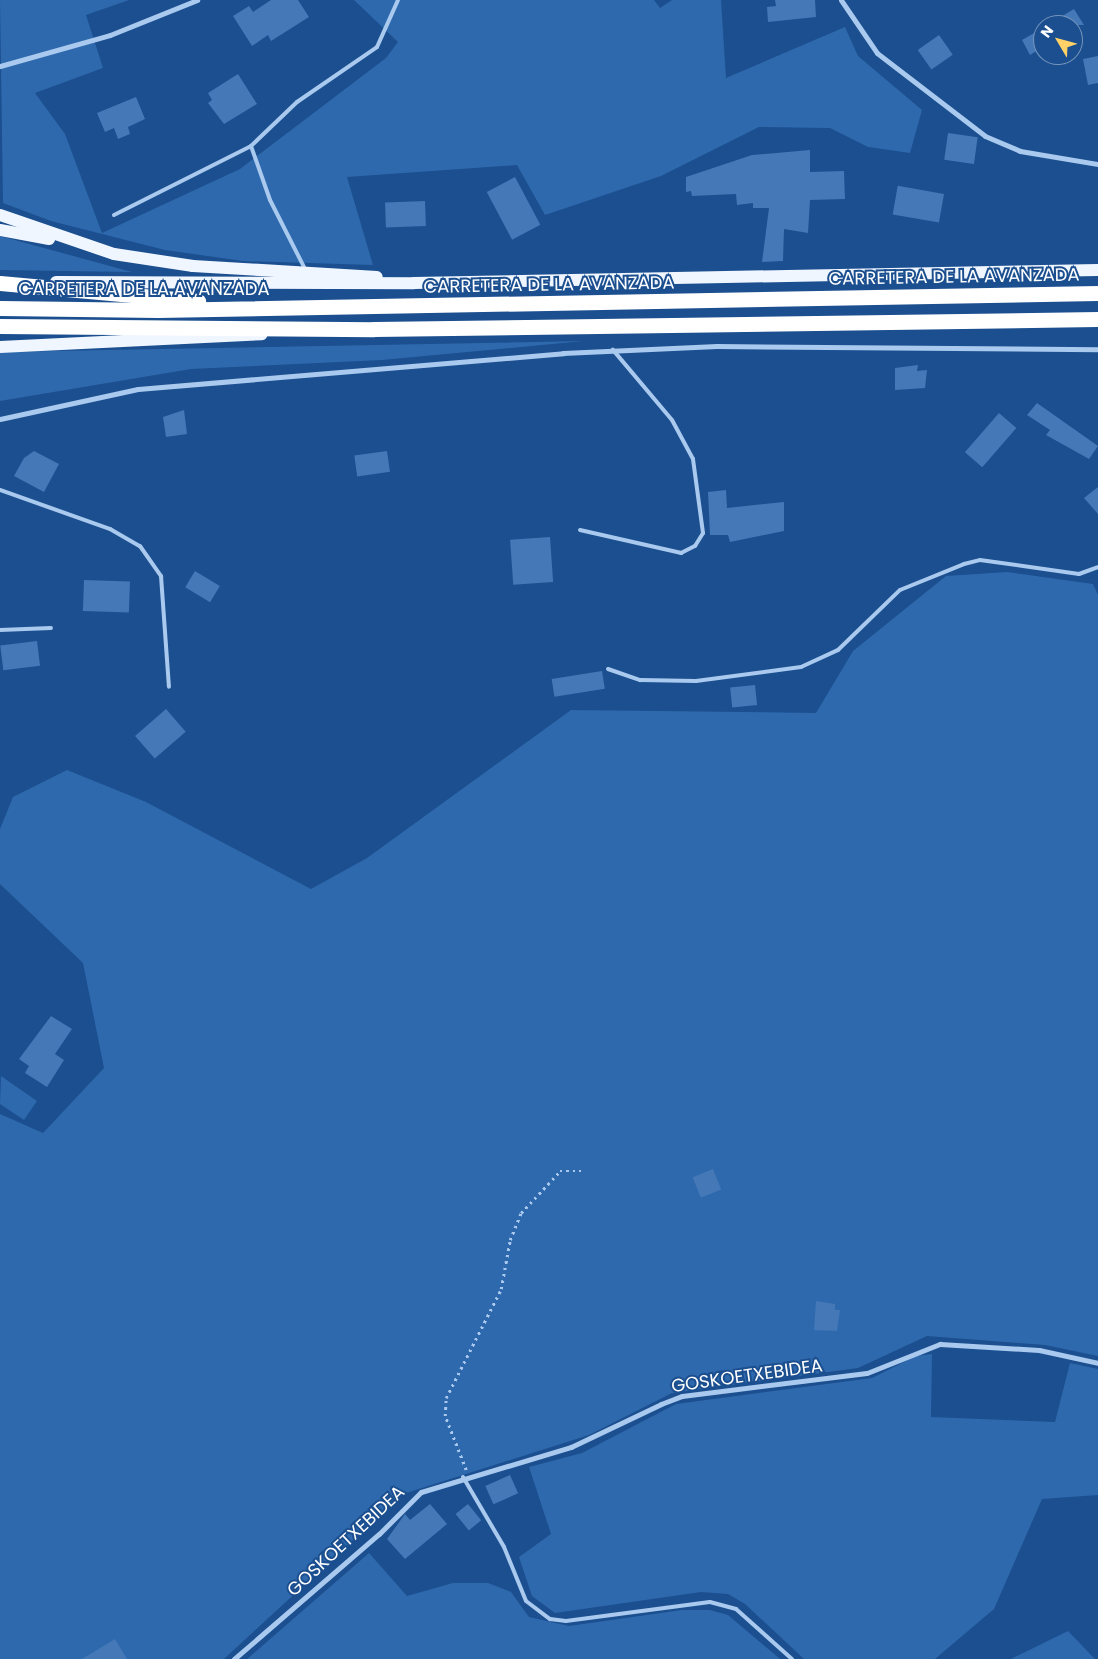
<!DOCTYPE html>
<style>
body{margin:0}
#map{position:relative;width:1098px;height:1659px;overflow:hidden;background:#1b4f8f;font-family:Poppins,sans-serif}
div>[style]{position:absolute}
.green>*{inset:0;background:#2e69ad}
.building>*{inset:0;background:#4478b7;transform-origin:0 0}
.path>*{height:2.5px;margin-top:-1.25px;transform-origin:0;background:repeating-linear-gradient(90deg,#a9c9ee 0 2.5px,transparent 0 6.5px)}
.lane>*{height:4px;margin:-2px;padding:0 2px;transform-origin:2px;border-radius:2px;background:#a9c9ee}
.street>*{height:5px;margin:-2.5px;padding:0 2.5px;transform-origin:2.5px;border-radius:2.5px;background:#a9c9ee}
.primary>*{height:12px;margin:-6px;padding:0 6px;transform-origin:6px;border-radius:6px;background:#f0f6ff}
.highway>*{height:15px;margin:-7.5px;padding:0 7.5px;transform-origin:7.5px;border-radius:7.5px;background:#fff}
span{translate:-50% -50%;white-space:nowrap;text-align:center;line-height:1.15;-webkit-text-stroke:4px #1b4f8f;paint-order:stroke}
.street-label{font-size:18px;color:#fff}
.north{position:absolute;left:1033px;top:15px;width:50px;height:50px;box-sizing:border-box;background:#1b4f8f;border:1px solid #7695bc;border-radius:50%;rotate:307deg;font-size:14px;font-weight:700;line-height:20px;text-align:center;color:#fff}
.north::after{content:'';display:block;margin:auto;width:18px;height:22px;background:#ffd166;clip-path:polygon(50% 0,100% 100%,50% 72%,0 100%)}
</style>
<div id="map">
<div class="green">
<i style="clip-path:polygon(0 0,129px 0,86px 15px,103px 68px,35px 93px,65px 134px,102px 233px,240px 169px,386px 58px,398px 42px,354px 0,654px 0,660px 8px,672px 0,721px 0,726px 78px,845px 27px,858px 56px,922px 110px,910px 153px,868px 147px,830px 128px,759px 127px,661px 176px,545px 215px,517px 165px,347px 177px,373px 265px,243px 261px,165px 250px,51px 221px,3px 203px)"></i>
<i style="clip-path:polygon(0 236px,132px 272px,0 270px)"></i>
<i style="clip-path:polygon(584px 341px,382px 360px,191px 369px,0 401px,0 352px)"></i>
<i style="clip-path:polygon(1007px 572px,1093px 584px,1098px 595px,1098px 1356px,1045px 1345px,927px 1336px,858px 1368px,672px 1393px,589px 1435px,403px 1494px,224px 1659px,0 1659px,0 1114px,43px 1133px,104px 1068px,83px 963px,0 884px,0 829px,13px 797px,67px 770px,146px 802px,311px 889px,367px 858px,571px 710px,816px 713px,853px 651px,946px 576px)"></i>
<i style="clip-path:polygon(1px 1076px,37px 1101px,24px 1120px,0 1104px)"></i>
<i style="clip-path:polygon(932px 1354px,931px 1417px,1055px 1422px,1070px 1363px,1098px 1369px,1098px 1495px,1042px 1499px,994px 1609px,935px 1659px,804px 1659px,745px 1604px,728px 1594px,701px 1592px,555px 1613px,532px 1596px,519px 1557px,551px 1534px,529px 1467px,582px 1453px,676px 1404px,872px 1378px,916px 1356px)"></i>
<i style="clip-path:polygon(369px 1553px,407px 1596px,453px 1583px,488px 1583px,511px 1592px,529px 1617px,569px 1626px,682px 1610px,710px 1610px,728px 1615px,780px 1659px,247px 1659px)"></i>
<i style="clip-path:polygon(1068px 1631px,1095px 1659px,1011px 1659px)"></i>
</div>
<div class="building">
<i style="clip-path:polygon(271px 0,298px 0,309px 17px,271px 41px,268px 35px,252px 46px,233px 16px,249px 6px,253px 12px)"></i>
<i style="clip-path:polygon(775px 0,815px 0,816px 17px,768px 22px,767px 7px,776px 6px)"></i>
<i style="clip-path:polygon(1074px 9px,1084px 25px,1047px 25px)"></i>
<i style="clip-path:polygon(1043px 28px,1043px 47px,1030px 55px,1022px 40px)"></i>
<i style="left:939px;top:35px;width:24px;height:26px;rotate:55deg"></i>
<i style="clip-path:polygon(1098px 56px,1098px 83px,1088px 85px,1083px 59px)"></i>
<i style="clip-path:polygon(238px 74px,257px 104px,224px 124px,208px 103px,212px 100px,208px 93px)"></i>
<i style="clip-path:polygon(136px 97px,145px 119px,128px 127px,130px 134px,118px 139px,114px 128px,105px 132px,97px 113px)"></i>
<i style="left:948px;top:133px;width:30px;height:27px;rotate:8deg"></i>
<i style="clip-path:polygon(810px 150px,810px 172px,844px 171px,845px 199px,810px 200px,808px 233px,784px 229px,783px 261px,762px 262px,769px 208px,753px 208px,753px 203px,737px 205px,736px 194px,692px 196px,691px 191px,686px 192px,686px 177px,752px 155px)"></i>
<i style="left:515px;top:177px;width:54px;height:32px;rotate:62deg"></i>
<i style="left:944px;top:194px;width:29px;height:47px;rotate:100deg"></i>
<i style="left:425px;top:201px;width:25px;height:40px;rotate:88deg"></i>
<i style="clip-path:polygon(918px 365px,917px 371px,927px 370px,925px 388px,895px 390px,895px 368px)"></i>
<i style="clip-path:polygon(1037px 403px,1098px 446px,1089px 459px,1046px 435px,1050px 430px,1027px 415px)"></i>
<i style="clip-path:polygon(184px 410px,187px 434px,166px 437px,163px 417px)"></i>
<i style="left:999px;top:413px;width:23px;height:52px;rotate:41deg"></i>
<i style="clip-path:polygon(34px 451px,59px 464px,44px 492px,14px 476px,24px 458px)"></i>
<i style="left:387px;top:451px;width:21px;height:33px;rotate:82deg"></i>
<i style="clip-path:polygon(1098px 487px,1098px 514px,1084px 498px)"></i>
<i style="clip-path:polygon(726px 490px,727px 508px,784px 502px,784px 531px,730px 542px,728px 535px,710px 535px,708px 492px)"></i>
<i style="left:550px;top:537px;width:45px;height:40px;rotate:86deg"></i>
<i style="left:195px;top:571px;width:29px;height:19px;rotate:31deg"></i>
<i style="left:84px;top:580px;width:46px;height:31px;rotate:2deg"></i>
<i style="left:37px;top:641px;width:25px;height:37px;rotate:83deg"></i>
<i style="left:602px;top:671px;width:18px;height:51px;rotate:81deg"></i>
<i style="left:755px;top:685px;width:20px;height:25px;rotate:84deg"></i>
<i style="left:166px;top:709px;width:30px;height:41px;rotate:49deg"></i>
<i style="clip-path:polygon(51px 1016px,72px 1029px,55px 1054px,64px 1060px,47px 1087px,25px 1073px,29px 1066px,19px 1059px)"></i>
<i style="left:713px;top:1169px;width:22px;height:22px;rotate:68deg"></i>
<i style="clip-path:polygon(816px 1301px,835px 1304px,835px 1310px,840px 1310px,837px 1331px,814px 1330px)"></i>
<i style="left:510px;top:1475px;width:20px;height:27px;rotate:66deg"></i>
<i style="clip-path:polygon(430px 1504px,447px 1524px,405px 1559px,387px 1539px,405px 1514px,410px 1520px)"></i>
<i style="left:468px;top:1504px;width:21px;height:16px;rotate:51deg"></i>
<i style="clip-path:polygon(115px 1639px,127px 1659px,82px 1659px)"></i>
</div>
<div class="path">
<i style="left:466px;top:1470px;width:58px;rotate:-111.3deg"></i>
<i style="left:445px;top:1416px;width:18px;rotate:-87deg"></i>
<i style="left:446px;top:1398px;width:122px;rotate:-63.2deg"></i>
<i style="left:501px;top:1289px;width:50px;rotate:-79.6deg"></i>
<i style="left:510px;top:1240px;width:29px;rotate:-68deg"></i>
<i style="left:521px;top:1213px;width:57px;rotate:-47.1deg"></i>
<i style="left:560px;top:1171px;width:21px"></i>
</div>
<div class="lane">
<i style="left:251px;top:146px;width:57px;rotate:70.6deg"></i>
<i style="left:270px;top:200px;width:77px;rotate:63.1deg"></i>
<i style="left:114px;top:215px;width:153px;rotate:-26.7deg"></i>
<i style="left:251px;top:146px;width:64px;rotate:-43.7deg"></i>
<i style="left:297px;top:102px;width:97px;rotate:-34.5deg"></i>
<i style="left:377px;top:47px;width:51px;rotate:-65.9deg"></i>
<i style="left:0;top:490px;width:117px;rotate:19.5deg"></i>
<i style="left:110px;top:529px;width:34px;rotate:30deg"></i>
<i style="left:140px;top:546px;width:37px;rotate:55deg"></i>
<i style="left:161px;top:576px;width:111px;rotate:85.9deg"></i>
<i style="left:580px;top:530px;width:104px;rotate:12.8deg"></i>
<i style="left:681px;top:553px;width:16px;rotate:-27deg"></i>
<i style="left:695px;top:546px;width:15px;rotate:-58deg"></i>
<i style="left:703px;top:533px;width:75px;rotate:-97.7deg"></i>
<i style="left:693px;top:459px;width:44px;rotate:-118.3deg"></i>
<i style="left:672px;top:420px;width:92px;rotate:-130.1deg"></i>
<i style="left:0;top:630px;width:51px;rotate:-2.2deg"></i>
<i style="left:608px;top:669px;width:34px;rotate:19deg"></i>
<i style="left:640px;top:680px;width:56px;rotate:1deg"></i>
<i style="left:696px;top:681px;width:106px;rotate:-7.6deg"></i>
<i style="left:801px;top:667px;width:41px;rotate:-24.7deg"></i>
<i style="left:838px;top:650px;width:86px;rotate:-44.1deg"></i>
<i style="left:900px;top:590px;width:69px;rotate:-22.1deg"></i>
<i style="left:964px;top:564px;width:16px;rotate:-14deg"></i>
<i style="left:980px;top:560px;width:100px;rotate:8deg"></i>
<i style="left:1079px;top:574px;width:20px;rotate:-20deg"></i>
<i style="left:463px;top:1477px;width:81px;rotate:59.6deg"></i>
<i style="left:504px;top:1547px;width:58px;rotate:67.8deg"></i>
<i style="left:526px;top:1601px;width:30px;rotate:37deg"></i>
<i style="left:550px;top:1619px;width:16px;rotate:7deg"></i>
<i style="left:566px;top:1621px;width:145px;rotate:-7.5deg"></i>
<i style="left:710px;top:1602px;width:27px;rotate:15deg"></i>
<i style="left:736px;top:1609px;width:75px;rotate:41.8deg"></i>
</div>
<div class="street">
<i style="left:841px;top:0;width:64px;rotate:55.8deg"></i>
<i style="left:877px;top:53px;width:136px;rotate:37.5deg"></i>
<i style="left:985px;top:136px;width:38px;rotate:23deg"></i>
<i style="left:1020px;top:151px;width:79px;rotate:9.5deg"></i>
<i style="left:0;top:66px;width:114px;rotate:-15.7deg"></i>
<i style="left:110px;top:35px;width:94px;rotate:-21.9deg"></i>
<i style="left:0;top:419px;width:141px;rotate:-12.3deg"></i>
<i style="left:138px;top:389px;width:427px;rotate:-4.8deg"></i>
<i style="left:563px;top:353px;width:154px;rotate:-2.6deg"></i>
<i style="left:717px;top:346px;width:381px;rotate:0.5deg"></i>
<i style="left:234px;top:1659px;width:191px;rotate:-40.8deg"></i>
<i style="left:379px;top:1534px;width:59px;rotate:-45deg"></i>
<i style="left:421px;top:1492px;width:157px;rotate:-16.7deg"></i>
<i style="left:571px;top:1447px;width:100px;rotate:-25.5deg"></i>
<i style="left:661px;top:1404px;width:22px;rotate:-21deg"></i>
<i style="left:682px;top:1396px;width:186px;rotate:-7.1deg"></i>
<i style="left:867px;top:1373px;width:79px;rotate:-21.7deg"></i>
<i style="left:940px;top:1344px;width:99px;rotate:3.5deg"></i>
<i style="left:1039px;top:1350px;width:60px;rotate:12.4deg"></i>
</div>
<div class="primary">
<i style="left:0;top:215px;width:120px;rotate:18.9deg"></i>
<i style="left:114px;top:254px;width:80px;rotate:8.6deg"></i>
<i style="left:193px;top:266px;width:184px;rotate:3.4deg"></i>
<i style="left:0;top:230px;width:50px;rotate:10.4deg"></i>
<i style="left:56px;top:282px;width:358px;rotate:0.2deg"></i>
<i style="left:414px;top:283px;width:684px;rotate:-1.09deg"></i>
<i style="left:0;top:347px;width:262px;rotate:-2.8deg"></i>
</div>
<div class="highway">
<i style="left:0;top:283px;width:199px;rotate:5.2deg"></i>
<i style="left:0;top:308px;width:158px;rotate:0.7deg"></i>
<i style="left:158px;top:310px;width:940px;rotate:-1.04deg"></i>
<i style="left:0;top:326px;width:374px;rotate:0.5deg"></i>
<i style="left:374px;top:329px;width:724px;rotate:-0.79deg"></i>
</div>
<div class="street-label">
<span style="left:954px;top:277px;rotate:-1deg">CARRETERA DE LA AVANZADA</span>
<span style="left:549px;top:285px;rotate:-1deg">CARRETERA DE LA AVANZADA</span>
<span style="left:144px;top:289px">CARRETERA DE LA AVANZADA</span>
<span style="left:747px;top:1376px;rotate:-8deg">GOSKOETXEBIDEA</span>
<span style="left:346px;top:1541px;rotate:-43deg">GOSKOETXEBIDEA</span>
</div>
<div class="north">N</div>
</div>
